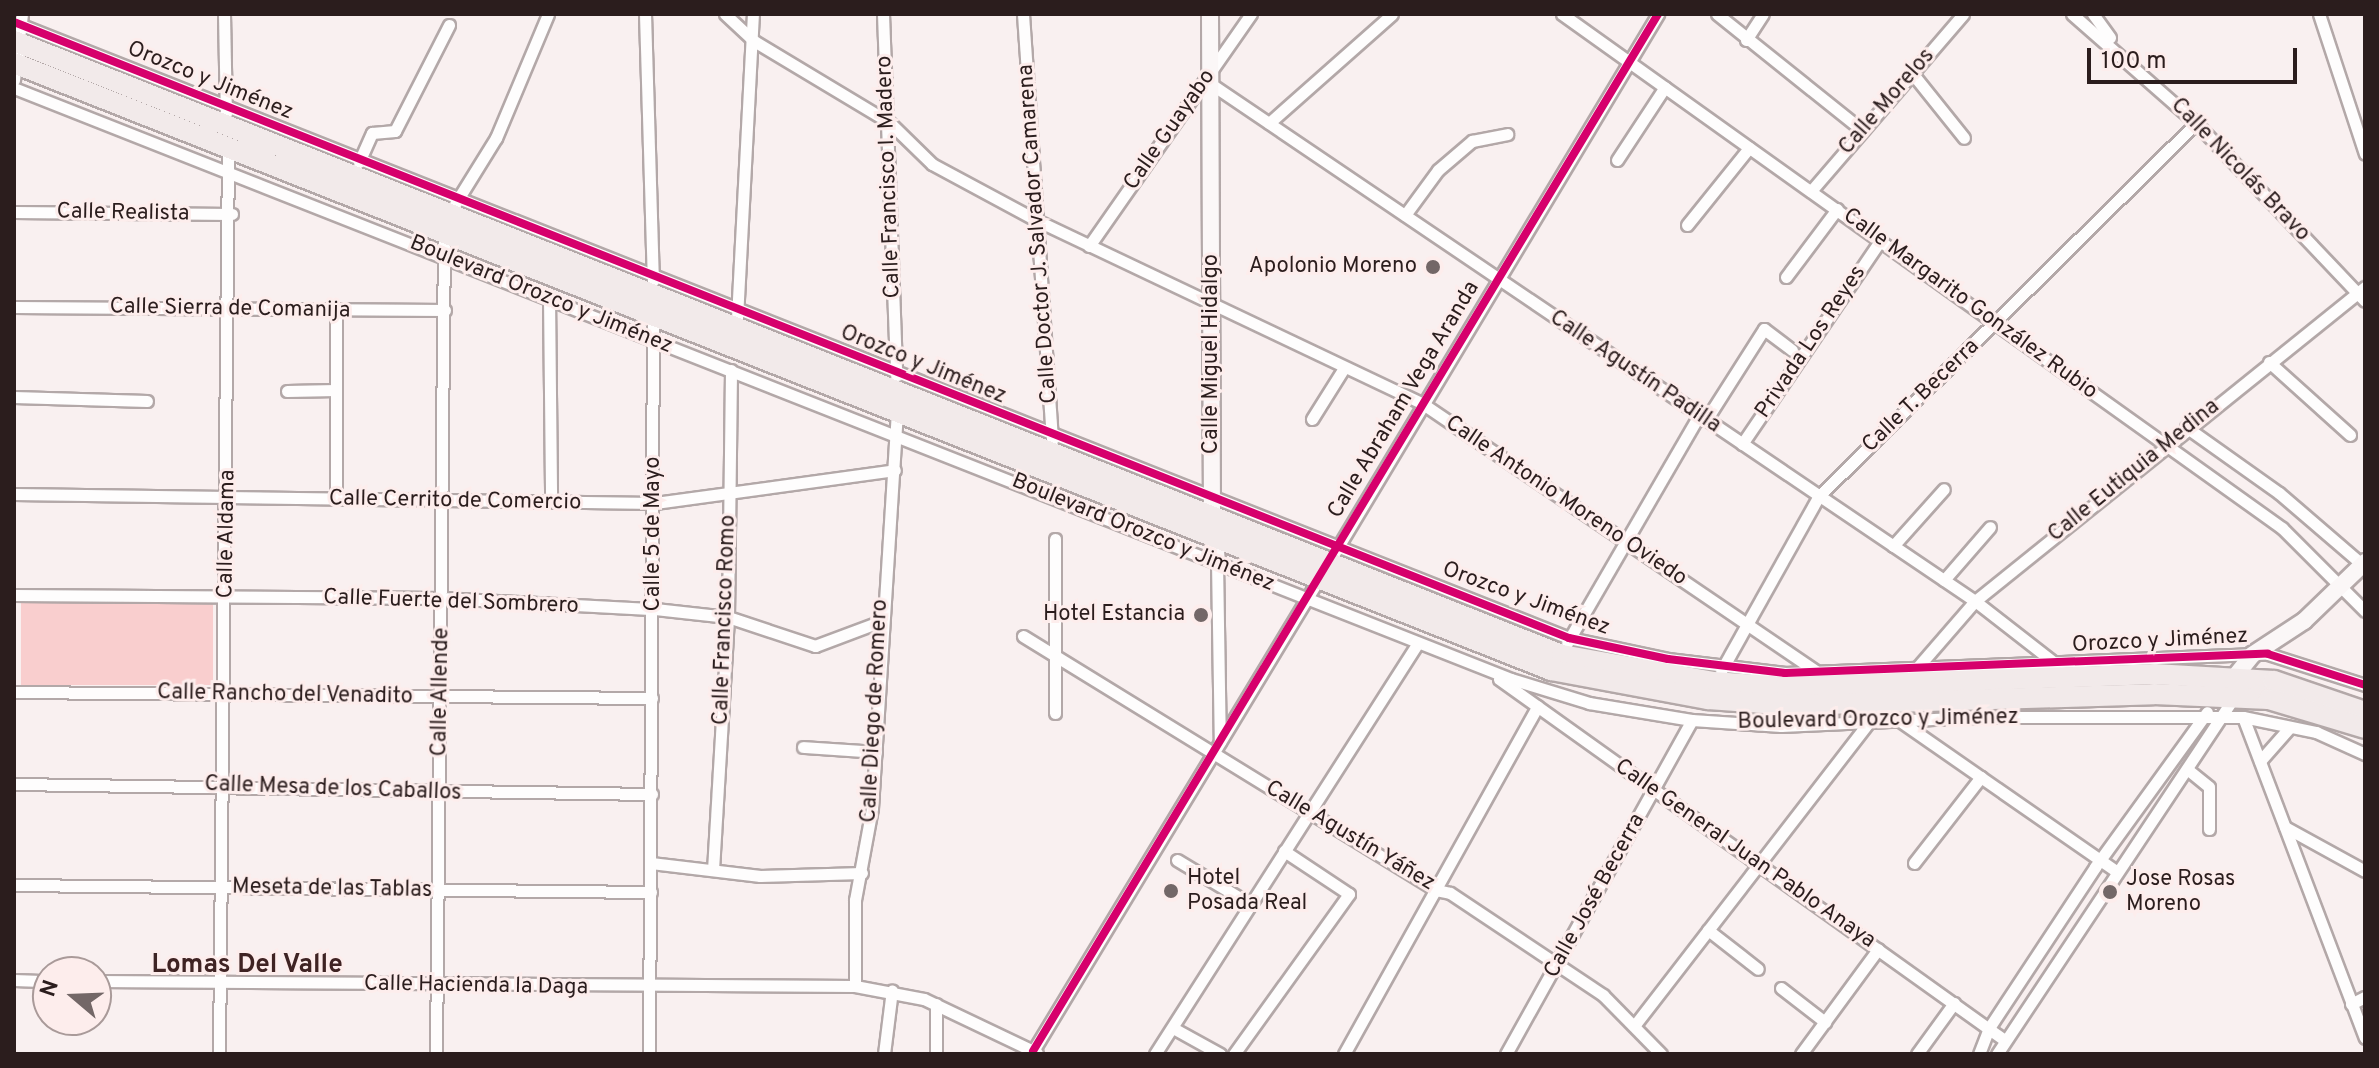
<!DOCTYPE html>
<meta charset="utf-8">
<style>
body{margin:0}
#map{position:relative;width:2379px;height:1068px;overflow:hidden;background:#f9f0f0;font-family:Overpass,sans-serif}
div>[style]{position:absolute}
.green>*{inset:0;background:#f9cece;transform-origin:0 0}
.roads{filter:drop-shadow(2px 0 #b3a8a8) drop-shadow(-2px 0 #b3a8a8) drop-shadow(0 2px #b3a8a8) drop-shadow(0 -2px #b3a8a8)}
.street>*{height:11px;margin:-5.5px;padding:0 5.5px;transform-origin:5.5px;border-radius:5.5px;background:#fefdfd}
.secondary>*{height:16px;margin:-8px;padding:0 8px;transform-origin:8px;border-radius:8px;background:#fbf7f7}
.highway>*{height:20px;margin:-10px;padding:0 10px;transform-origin:10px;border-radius:10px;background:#f2eaea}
.cycleway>*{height:8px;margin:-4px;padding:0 4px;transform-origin:4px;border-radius:4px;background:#d6006c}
.dots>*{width:22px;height:22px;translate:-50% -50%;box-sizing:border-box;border:4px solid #fdedec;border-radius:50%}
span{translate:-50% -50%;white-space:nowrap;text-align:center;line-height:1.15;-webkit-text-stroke:6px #fdedec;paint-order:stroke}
.street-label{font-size:22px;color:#2b1d1d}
.poi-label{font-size:22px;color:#2b1d1d}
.right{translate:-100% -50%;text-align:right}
.left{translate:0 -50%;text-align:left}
.quarter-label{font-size:26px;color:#3f2323;font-weight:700}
.frame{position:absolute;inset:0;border:16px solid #2b1d1d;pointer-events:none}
.north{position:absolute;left:32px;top:956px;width:80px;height:80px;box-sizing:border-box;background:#fdedec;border:2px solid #a99a99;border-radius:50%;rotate:289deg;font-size:22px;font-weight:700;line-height:32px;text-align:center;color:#2b1d1d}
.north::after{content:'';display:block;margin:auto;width:28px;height:36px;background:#736767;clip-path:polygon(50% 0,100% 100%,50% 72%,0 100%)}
.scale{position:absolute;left:2087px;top:48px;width:210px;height:36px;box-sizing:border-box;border:4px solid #2b1d1d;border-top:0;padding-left:10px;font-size:24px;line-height:28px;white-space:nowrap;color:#2b1d1d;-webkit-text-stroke:6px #fdedec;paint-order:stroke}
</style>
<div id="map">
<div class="green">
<i style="left:21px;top:599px;width:192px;height:86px"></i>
</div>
<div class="roads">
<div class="street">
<i style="left:224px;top:14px;width:100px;rotate:88.9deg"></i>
<i style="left:645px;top:14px;width:267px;rotate:88.3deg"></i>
<i style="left:725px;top:14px;width:40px;rotate:43deg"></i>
<i style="left:754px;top:41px;width:157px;rotate:31deg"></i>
<i style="left:889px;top:122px;width:60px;rotate:44.3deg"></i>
<i style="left:932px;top:164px;width:118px;rotate:28.3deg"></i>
<i style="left:1036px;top:220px;width:429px;rotate:25.4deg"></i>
<i style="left:1423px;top:404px;width:475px;rotate:34.2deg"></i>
<i style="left:883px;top:14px;width:362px;rotate:87.9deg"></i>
<i style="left:1023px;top:14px;width:428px;rotate:86.1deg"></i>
<i style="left:1562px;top:14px;width:885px;rotate:35.52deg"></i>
<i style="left:2282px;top:528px;width:117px;rotate:45deg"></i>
<i style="left:1717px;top:14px;width:186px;rotate:38.7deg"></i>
<i style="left:2072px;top:14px;width:165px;rotate:41.3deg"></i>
<i style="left:2196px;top:123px;width:245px;rotate:46.5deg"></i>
<i style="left:2093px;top:14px;width:29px;rotate:54deg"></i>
<i style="left:2319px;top:14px;width:147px;rotate:71.8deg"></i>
<i style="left:14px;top:22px;width:1673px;rotate:21.61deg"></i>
<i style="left:1569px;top:638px;width:101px;rotate:12deg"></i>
<i style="left:1668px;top:659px;width:118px;rotate:6.8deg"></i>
<i style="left:1785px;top:673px;width:483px;rotate:-2.3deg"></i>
<i style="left:2268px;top:654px;width:102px;rotate:17.7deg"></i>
<i style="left:1746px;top:40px;width:31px;rotate:-57deg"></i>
<i style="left:1912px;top:73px;width:83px;rotate:51.3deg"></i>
<i style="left:14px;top:80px;width:66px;rotate:-83.1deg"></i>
<i style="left:1211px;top:84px;width:922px;rotate:34.09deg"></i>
<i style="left:1975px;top:601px;width:103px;rotate:37.9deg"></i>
<i style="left:14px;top:88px;width:1609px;rotate:21.54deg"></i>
<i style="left:1511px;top:679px;width:82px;rotate:17.1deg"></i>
<i style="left:1589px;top:703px;width:104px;rotate:9.4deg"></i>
<i style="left:1692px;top:720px;width:89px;rotate:3.9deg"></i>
<i style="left:1781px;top:726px;width:202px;rotate:-2.6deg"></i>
<i style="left:1983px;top:717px;width:260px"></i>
<i style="left:2243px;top:717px;width:75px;rotate:11.6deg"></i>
<i style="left:2316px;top:732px;width:54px;rotate:24.2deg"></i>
<i style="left:1269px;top:123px;width:164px;rotate:-41.5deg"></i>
<i style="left:1617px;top:160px;width:87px;rotate:-56.7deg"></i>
<i style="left:359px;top:162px;width:32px;rotate:-66deg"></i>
<i style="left:372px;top:133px;width:23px;rotate:-5deg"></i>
<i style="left:395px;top:131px;width:119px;rotate:-63deg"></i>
<i style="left:1811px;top:191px;width:233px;rotate:-49.3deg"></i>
<i style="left:455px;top:204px;width:78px;rotate:-58.2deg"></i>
<i style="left:496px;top:138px;width:134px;rotate:-67.2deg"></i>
<i style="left:14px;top:212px;width:218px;rotate:0.5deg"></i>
<i style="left:1405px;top:215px;width:56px;rotate:-53.7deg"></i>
<i style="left:1438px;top:170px;width:45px;rotate:-40.5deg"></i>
<i style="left:1472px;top:141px;width:36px;rotate:-11deg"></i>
<i style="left:1687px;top:225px;width:99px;rotate:-51.2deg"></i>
<i style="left:1089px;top:246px;width:283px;rotate:-55.1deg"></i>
<i style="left:1786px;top:277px;width:85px;rotate:-53.1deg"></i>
<i style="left:549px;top:297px;width:204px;rotate:89.4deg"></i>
<i style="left:14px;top:307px;width:431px;rotate:0.4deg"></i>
<i style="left:336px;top:311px;width:188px;rotate:90deg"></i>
<i style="left:737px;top:318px;width:304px;rotate:-87deg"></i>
<i style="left:2269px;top:362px;width:109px;rotate:42deg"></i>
<i style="left:287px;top:391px;width:49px;rotate:-1.2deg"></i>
<i style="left:14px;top:397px;width:133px;rotate:1.7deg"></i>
<i style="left:1312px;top:419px;width:60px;rotate:-57.9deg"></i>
<i style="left:1706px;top:420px;width:108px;rotate:-57.5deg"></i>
<i style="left:1764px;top:329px;width:35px;rotate:37deg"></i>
<i style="left:2186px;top:427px;width:114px;rotate:35.4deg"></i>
<i style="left:2279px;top:493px;width:113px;rotate:40.7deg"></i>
<i style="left:1742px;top:444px;width:245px;rotate:-55.8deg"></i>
<i style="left:14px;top:494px;width:641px;rotate:0.8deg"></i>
<i style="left:655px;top:503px;width:242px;rotate:-7.8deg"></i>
<i style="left:1893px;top:546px;width:76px;rotate:-48.2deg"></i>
<i style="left:1335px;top:552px;width:628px;rotate:-59.02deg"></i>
<i style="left:1217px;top:561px;width:181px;rotate:89.1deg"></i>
<i style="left:1944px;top:580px;width:70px;rotate:-49deg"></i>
<i style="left:14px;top:595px;width:428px;rotate:0.4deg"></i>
<i style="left:442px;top:598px;width:213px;rotate:3deg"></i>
<i style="left:655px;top:609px;width:73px;rotate:6.3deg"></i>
<i style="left:728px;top:617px;width:92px;rotate:18.4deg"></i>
<i style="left:815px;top:646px;width:68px;rotate:-20.6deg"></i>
<i style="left:1023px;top:636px;width:485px;rotate:31.6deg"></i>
<i style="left:1436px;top:890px;width:14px;rotate:12deg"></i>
<i style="left:1450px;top:893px;width:184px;rotate:33.7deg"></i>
<i style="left:1603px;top:995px;width:83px;rotate:45.5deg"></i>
<i style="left:1567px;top:643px;width:263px;rotate:-59.9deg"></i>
<i style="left:1916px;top:669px;width:90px;rotate:-49.1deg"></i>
<i style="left:1975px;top:601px;width:501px;rotate:-38.84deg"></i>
<i style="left:1721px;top:671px;width:201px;rotate:-60.8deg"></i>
<i style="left:1819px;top:496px;width:530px;rotate:-44.69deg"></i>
<i style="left:1499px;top:679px;width:619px;rotate:35.54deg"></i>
<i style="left:14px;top:692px;width:638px;rotate:0.54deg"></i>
<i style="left:1055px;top:713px;width:174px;rotate:-90deg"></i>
<i style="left:2243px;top:717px;width:343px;rotate:69.2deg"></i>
<i style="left:1900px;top:721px;width:263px;rotate:34.8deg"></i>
<i style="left:803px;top:747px;width:73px;rotate:3.9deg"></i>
<i style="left:2260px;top:761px;width:45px;rotate:-48.6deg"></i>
<i style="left:2187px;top:769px;width:28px;rotate:39deg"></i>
<i style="left:2209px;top:787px;width:42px;rotate:90deg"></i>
<i style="left:14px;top:784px;width:638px;rotate:0.9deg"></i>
<i style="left:2285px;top:827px;width:91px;rotate:28.8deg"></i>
<i style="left:1177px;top:860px;width:85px;rotate:31.1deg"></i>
<i style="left:651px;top:863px;width:110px;rotate:6.8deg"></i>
<i style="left:760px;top:876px;width:102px;rotate:-1.7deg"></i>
<i style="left:1914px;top:863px;width:109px;rotate:-52.1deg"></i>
<i style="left:713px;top:870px;width:253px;rotate:-86.6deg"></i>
<i style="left:728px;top:617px;width:247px;rotate:-89.3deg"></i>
<i style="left:14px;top:885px;width:637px;rotate:0.63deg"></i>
<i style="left:1708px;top:930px;width:63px;rotate:38deg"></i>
<i style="left:14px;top:980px;width:34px;rotate:2deg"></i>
<i style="left:96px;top:981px;width:759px;rotate:0.38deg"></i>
<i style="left:855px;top:986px;width:70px;rotate:10.7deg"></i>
<i style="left:924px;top:999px;width:125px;rotate:25.5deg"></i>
<i style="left:855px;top:986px;width:86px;rotate:-90deg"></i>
<i style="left:855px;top:900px;width:94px;rotate:-79.5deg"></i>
<i style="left:872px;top:808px;width:400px;rotate:-86.4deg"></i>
<i style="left:1781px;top:988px;width:56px;rotate:37.7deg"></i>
<i style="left:936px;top:1004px;width:50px;rotate:90deg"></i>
<i style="left:2351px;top:1004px;width:16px;rotate:-27deg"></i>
<i style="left:1634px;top:1026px;width:384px;rotate:-52.3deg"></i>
<i style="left:1869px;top:722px;width:23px;rotate:-90deg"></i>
<i style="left:1173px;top:1028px;width:54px;rotate:29deg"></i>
<i style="left:1033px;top:1051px;width:554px;rotate:-58.81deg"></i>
<i style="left:219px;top:1054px;width:907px;rotate:-89.43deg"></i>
<i style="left:436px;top:1054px;width:823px;rotate:-89.44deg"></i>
<i style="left:649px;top:1054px;width:740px;rotate:-89.69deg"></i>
<i style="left:884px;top:1054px;width:64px;rotate:-82.9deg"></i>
<i style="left:1155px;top:1054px;width:488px;rotate:-57.4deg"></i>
<i style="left:1234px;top:1054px;width:197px;rotate:-54.3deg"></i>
<i style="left:1349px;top:894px;width:78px;rotate:-146.5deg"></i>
<i style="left:1344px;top:1054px;width:398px;rotate:-60.9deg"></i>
<i style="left:1506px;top:1054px;width:382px;rotate:-60.9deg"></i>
<i style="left:1801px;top:1054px;width:130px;rotate:-53.7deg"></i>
<i style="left:1917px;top:1054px;width:63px;rotate:-54deg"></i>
<i style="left:1979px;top:1054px;width:28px;rotate:-69deg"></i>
<i style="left:1989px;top:1028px;width:193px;rotate:-56.6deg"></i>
<i style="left:2095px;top:867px;width:191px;rotate:-54.1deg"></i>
<i style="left:1997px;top:1054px;width:429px;rotate:-56.4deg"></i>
</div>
<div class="secondary">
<i style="left:1210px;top:14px;width:503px;rotate:89.77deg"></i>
<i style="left:1212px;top:517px;width:44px;rotate:83.5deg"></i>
<i style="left:2228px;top:685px;width:38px;rotate:-51deg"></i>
<i style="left:2252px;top:655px;width:62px;rotate:-33.2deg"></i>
<i style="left:2304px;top:621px;width:85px;rotate:-44deg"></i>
</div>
<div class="highway">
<i style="left:14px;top:41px;width:1665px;rotate:21.64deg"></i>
<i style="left:1562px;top:655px;width:153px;rotate:10.1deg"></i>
<i style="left:1713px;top:682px;width:72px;rotate:4deg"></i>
<i style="left:1785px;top:687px;width:369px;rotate:-2deg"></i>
<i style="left:2154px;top:674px;width:120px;rotate:3.3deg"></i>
<i style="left:2274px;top:681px;width:96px;rotate:18.8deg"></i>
<i style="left:14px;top:63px;width:1653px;rotate:21.55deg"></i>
<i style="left:1551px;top:670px;width:160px;rotate:10.5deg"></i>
<i style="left:1708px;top:699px;width:84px;rotate:4.1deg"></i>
<i style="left:1792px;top:705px;width:362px;rotate:-1.7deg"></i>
<i style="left:2154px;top:694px;width:115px;rotate:2.5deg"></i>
<i style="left:2269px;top:699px;width:100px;rotate:16.8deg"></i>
</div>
</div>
<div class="cycleway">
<i style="left:14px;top:22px;width:1673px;rotate:21.61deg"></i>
<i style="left:1569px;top:638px;width:101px;rotate:12deg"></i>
<i style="left:1668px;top:659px;width:118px;rotate:6.8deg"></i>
<i style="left:1785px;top:673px;width:483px;rotate:-2.3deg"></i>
<i style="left:2268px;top:654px;width:102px;rotate:17.7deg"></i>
<i style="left:1033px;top:1051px;width:1211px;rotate:-58.92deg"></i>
</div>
<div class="dots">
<i style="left:1433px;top:267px;background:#736767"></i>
<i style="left:1201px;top:615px;background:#736767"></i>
<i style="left:1171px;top:891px;background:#736767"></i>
<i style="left:2110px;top:892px;background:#736767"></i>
</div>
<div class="street-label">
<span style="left:210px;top:81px;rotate:22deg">Orozco y Jiménez</span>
<span style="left:1887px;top:102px;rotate:-49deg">Calle Morelos</span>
<span style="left:1170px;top:130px;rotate:-55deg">Calle Guayabo</span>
<span style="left:2240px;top:170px;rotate:46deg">Calle Nicolás Bravo</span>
<span style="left:889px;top:177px;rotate:-92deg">Calle Francisco I. Madero</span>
<span style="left:123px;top:213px;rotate:1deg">Calle Realista</span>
<span style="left:1038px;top:234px;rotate:-94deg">Calle Doctor J. Salvador Camarena</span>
<span style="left:541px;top:295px;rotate:22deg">Boulevard Orozco y Jiménez</span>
<span style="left:1970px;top:304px;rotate:36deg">Calle Margarito González Rubio</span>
<span style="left:230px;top:309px;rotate:1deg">Calle Sierra de Comanija</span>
<span style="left:1811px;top:342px;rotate:-56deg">Privada Los Reyes</span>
<span style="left:1212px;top:354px;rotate:-90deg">Calle Miguel Hidalgo</span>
<span style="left:923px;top:365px;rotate:22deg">Orozco y Jiménez</span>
<span style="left:1635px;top:372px;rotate:34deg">Calle Agustín Padilla</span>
<span style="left:1921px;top:396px;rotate:-44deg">Calle T. Becerra</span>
<span style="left:1404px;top:400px;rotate:-59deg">Calle Abraham Vega Aranda</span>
<span style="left:2134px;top:471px;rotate:-39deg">Calle Eutiquia Medina</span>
<span style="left:455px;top:501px;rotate:1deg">Calle Cerrito de Comercio</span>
<span style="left:1566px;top:501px;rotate:34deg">Calle Antonio Moreno Oviedo</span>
<span style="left:1143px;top:533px;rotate:22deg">Boulevard Orozco y Jiménez</span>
<span style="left:227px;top:534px;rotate:-89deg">Calle Aldama</span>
<span style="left:654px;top:534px;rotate:-90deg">Calle 5 de Mayo</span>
<span style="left:1526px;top:599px;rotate:20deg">Orozco y Jiménez</span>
<span style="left:451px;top:602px;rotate:2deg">Calle Fuerte del Sombrero</span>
<span style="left:725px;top:620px;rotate:-88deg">Calle Francisco Romo</span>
<span style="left:2160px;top:641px;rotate:-3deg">Orozco y Jiménez</span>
<span style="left:441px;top:692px;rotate:-89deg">Calle Allende</span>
<span style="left:285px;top:695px;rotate:1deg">Calle Rancho del Venadito</span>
<span style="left:875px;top:711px;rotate:-87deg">Calle Diego de Romero</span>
<span style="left:1878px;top:720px;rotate:-1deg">Boulevard Orozco y Jiménez</span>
<span style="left:333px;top:789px;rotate:2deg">Calle Mesa de los Caballos</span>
<span style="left:1350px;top:836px;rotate:31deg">Calle Agustín Yáñez</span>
<span style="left:1745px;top:854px;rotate:35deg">Calle General Juan Pablo Anaya</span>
<span style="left:332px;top:889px;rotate:1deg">Meseta de las Tablas</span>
<span style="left:1595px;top:896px;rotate:-61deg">Calle José Becerra</span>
<span style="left:476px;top:986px;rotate:1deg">Calle Hacienda la Daga</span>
</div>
<div class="poi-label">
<span class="right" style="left:1417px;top:267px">Apolonio Moreno</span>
<span class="right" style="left:1185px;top:615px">Hotel Estancia</span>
<span class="left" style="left:1187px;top:891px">Hotel<br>Posada Real</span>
<span class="left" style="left:2126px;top:892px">Jose Rosas<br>Moreno</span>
</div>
<div class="quarter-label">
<span style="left:247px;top:966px">Lomas Del Valle</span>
</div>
<div class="frame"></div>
<div class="north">N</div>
<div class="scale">100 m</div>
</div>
